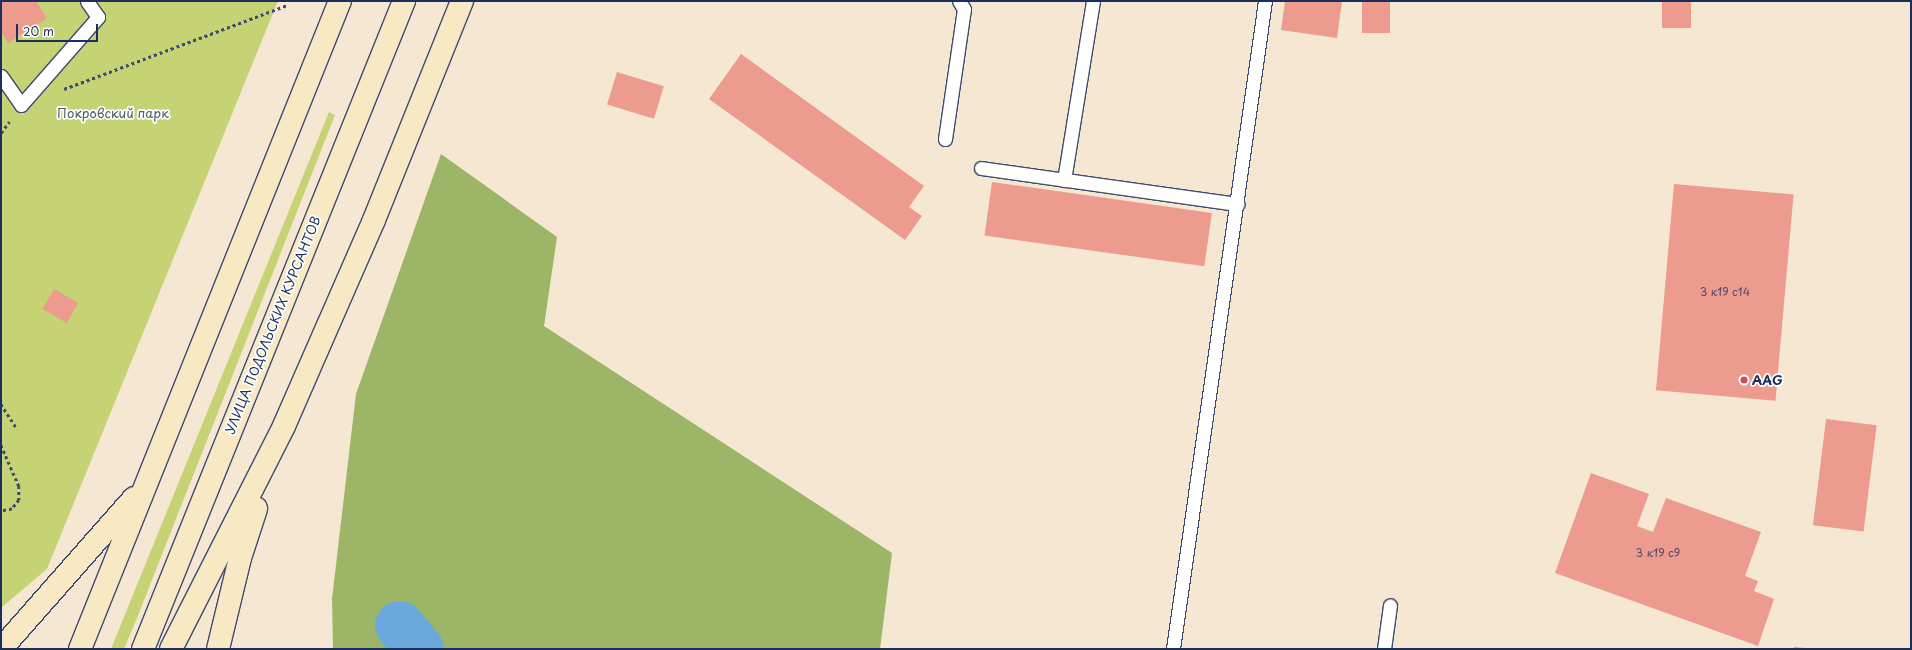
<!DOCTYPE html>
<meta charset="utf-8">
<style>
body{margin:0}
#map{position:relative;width:1912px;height:650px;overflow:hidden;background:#f5e7d1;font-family:"Playpen Sans",sans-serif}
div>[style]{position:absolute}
.green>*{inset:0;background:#c6d374}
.forest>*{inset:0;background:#9cb566}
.river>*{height:49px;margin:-24.5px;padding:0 24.5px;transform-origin:24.5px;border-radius:24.5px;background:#6ba9dd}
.building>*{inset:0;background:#ed9a8f;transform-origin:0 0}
.path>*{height:2.5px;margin-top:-1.25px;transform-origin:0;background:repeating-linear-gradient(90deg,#3c4b6f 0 3px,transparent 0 6px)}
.roads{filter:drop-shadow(1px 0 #3c4b6f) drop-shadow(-1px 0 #3c4b6f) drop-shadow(0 1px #3c4b6f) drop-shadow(0 -1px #3c4b6f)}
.lane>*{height:13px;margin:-6.5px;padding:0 6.5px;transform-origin:6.5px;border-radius:6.5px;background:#fff}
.secondary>*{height:22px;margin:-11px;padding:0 11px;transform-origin:11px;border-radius:11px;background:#f8e8c3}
.dots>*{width:11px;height:11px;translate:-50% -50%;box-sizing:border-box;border:2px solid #fff;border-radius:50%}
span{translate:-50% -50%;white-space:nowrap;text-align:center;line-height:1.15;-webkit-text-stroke:3.5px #fff;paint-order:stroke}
.number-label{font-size:11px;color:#504a6a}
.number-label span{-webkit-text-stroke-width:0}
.park-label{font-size:13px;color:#4e6065}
.street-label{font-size:13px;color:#1b2f5e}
.poi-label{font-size:13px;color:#1b2f5e;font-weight:700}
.left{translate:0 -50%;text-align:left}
.frame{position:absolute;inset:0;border:2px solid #1b2f5e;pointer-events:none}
.scale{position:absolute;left:16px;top:24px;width:82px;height:18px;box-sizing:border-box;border:2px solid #1b2f5e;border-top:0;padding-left:5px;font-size:12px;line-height:14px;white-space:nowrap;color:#1b2f5e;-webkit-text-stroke:3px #fff;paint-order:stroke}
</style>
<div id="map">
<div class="green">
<i style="clip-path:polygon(1px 1px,278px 1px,47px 569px,1px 608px)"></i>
<i style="clip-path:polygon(329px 112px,335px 115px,137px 618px,124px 649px,111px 649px)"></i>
</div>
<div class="forest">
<i style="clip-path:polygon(441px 154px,557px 237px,544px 326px,892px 553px,880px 649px,333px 649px,332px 599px,356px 394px)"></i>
</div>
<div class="river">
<i style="left:399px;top:625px;width:31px;rotate:50deg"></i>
</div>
<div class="building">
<i style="clip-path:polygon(1px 1px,36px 1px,47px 18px,8px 43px,1px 32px)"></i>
<i style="clip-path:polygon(1285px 1px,1342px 1px,1337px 38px,1281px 30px)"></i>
<i style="left:1362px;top:1px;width:28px;height:32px"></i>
<i style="left:1662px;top:1px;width:29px;height:27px"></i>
<i style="clip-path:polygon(741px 54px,924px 186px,909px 207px,922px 216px,905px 240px,709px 99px)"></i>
<i style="left:617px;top:72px;width:49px;height:34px;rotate:17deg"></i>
<i style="left:992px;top:182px;width:222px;height:54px;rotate:8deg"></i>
<i style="left:1674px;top:184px;width:120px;height:207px;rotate:5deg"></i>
<i style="left:54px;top:289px;width:28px;height:23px;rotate:30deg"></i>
<i style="left:1826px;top:419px;width:51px;height:107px;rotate:7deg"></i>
<i style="clip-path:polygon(1591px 473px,1649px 494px,1637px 526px,1653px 532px,1666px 498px,1761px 532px,1745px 576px,1758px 581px,1754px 591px,1774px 599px,1758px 646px,1555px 573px)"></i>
<i style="clip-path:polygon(1794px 647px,1806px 648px,1806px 649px,1794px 649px)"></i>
</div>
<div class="path">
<i style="left:64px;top:89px;width:238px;rotate:-20.6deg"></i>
<i style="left:1px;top:133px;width:14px;rotate:-54deg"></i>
<i style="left:1px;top:404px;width:30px;rotate:57deg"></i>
<i style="left:1px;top:445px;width:45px;rotate:66.3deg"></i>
<i style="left:19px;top:486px;width:14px;rotate:90deg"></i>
<i style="left:19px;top:500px;width:11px;rotate:128deg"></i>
<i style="left:12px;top:509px;width:11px;rotate:170deg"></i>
</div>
<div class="roads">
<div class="lane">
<i style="left:1px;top:76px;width:35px;rotate:55deg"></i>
<i style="left:21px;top:105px;width:117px;rotate:-48.8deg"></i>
<i style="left:98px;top:17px;width:19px;rotate:-125deg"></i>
<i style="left:945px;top:139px;width:131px;rotate:-81.7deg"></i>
<i style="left:964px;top:9px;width:9px;rotate:-122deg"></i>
<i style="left:981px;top:168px;width:259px;rotate:8deg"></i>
<i style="left:1064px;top:180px;width:181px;rotate:-80.8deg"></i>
<i style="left:1173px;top:649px;width:654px;rotate:-81.92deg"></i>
<i style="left:1384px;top:649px;width:44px;rotate:-82.2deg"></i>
</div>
<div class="secondary">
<i style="left:1px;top:649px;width:201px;rotate:-48.6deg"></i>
<i style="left:80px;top:649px;width:698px;rotate:-68.14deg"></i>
<i style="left:143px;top:649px;width:699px;rotate:-68.06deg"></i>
<i style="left:171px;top:649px;width:250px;rotate:-63.1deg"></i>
<i style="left:284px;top:426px;width:225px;rotate:-66.4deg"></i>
<i style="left:374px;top:220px;width:236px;rotate:-68.1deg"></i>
<i style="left:218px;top:649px;width:94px;rotate:-76.4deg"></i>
<i style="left:240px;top:558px;width:52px;rotate:-71.9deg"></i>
</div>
</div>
<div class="dots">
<i style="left:1744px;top:380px;background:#d1495b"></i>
</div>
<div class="number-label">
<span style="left:1725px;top:292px">3 к19 с14</span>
<span style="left:1658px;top:553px">3 к19 с9</span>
</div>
<div class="park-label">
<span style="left:113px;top:113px">Покровский парк</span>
</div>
<div class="street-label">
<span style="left:273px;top:325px;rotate:-68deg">УЛИЦА ПОДОЛЬСКИХ КУРСАНТОВ</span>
</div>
<div class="poi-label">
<span class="left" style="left:1752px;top:380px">AAG</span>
</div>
<div class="frame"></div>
<div class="scale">20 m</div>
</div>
